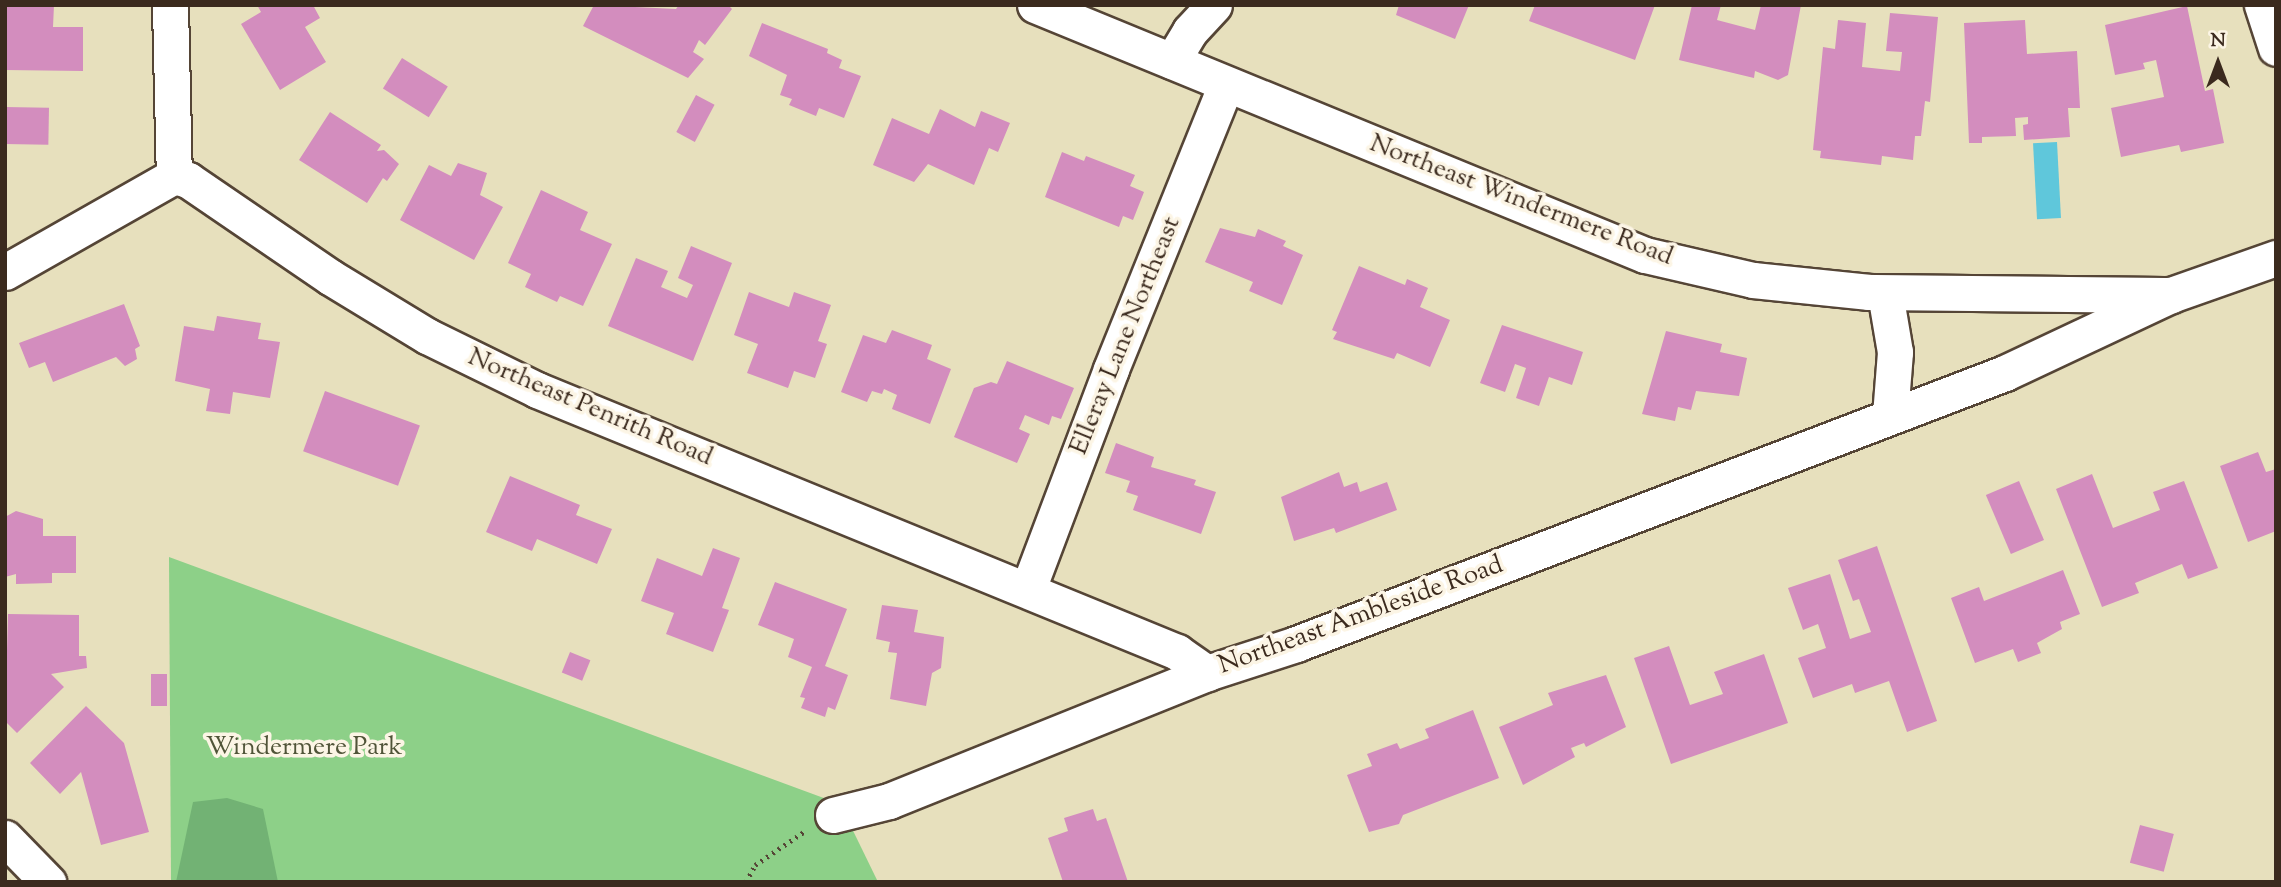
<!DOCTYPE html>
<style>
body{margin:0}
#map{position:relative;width:2281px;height:887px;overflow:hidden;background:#e7e0bd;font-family:"Sorts Mill Goudy",serif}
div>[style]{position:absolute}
.green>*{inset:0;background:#8dd088}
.forest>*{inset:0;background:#72b274}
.water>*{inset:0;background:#5fc7db;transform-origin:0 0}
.building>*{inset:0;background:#d38dbe;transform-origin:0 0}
.path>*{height:4.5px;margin-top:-2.25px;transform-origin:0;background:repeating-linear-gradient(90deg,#554536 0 2px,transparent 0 7px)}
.roads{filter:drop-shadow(2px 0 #554536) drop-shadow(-2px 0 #554536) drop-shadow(0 2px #554536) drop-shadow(0 -2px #554536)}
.street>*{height:35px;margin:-17.5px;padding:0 17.5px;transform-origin:17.5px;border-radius:17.5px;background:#fff}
span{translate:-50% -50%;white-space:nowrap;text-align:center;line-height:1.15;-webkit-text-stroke:7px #fcf5e5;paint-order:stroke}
.street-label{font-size:26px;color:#3b2a1e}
.park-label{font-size:26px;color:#505438}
.frame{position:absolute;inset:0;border:7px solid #3b2a1e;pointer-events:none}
.north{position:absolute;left:2183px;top:28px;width:70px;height:70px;-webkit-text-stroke:5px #fcf5e5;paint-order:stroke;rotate:0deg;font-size:19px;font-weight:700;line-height:28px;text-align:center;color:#3b2a1e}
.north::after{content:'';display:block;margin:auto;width:24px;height:32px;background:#3b2a1e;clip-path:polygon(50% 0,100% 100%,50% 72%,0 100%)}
</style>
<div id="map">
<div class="green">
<i style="clip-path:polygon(169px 557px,840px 804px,878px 882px,171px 882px)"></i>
</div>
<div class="forest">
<i style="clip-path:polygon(227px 798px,263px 809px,278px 882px,176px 882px,193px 802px)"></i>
</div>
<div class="water">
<i style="left:2057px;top:142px;width:76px;height:24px;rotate:87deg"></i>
</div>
<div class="building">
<i style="clip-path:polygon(5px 5px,54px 5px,53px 27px,83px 27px,83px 71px,5px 70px)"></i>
<i style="clip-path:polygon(257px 5px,313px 5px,320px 18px,305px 27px,326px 62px,280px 90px,241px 24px,261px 12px)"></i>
<i style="clip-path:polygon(594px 5px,676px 9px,679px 5px,728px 5px,732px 9px,705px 45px,699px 40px,693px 52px,704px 59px,688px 78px,583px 26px)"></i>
<i style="clip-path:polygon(1399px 5px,1469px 5px,1455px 39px,1396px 15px)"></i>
<i style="clip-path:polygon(1535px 5px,1655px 5px,1635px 60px,1529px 21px)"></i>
<i style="clip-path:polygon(1692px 5px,1721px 5px,1717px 20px,1755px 30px,1761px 5px,1801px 5px,1788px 75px,1778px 80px,1755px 71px,1754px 78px,1679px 60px)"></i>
<i style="clip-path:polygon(2187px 6px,2205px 91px,2213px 89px,2224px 143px,2181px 152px,2179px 145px,2121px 157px,2111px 108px,2164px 97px,2156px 60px,2143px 63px,2145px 69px,2115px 75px,2105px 25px)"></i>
<i style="clip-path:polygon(1890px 13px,1938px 17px,1930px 102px,1925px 101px,1921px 136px,1915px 136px,1913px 160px,1882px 156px,1881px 165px,1820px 158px,1821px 151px,1813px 150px,1823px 47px,1835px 49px,1838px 20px,1866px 23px,1862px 67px,1900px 71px,1902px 52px,1886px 51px)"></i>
<i style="clip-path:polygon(2025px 20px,2027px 54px,2077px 51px,2080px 108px,2068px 108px,2070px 137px,2024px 140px,2023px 125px,2028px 124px,2028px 117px,2015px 118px,2016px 136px,1982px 137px,1982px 143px,1969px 143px,1964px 23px)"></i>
<i style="clip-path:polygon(762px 23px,828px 49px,827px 53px,842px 60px,839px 68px,861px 76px,844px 118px,819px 108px,816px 116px,789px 105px,792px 99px,780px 95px,787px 75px,749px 56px)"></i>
<i style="left:402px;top:58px;width:54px;height:36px;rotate:32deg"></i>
<i style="left:696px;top:95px;width:21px;height:42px;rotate:28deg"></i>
<i style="left:5px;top:107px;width:44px;height:37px;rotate:1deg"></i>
<i style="clip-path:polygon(940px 109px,975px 127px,981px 111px,1010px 123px,998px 152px,989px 148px,974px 185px,928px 164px,914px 182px,873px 165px,892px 118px,929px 134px)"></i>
<i style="clip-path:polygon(330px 112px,381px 145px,377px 151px,384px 150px,399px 164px,387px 181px,383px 178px,367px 203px,299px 160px)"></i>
<i style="clip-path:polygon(1062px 152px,1084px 161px,1086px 156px,1135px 175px,1130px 186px,1144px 192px,1133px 220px,1123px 216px,1119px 227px,1045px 197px)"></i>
<i style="clip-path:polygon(458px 163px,487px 173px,480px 195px,503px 207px,474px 260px,400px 220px,429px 165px,451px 176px)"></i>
<i style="clip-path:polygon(541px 190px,588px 212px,580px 230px,612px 244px,583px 306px,560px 296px,557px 302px,525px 287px,531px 274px,508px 263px)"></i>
<i style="clip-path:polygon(1220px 228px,1255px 237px,1258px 229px,1286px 241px,1283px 246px,1303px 255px,1282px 305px,1249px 291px,1253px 282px,1205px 262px)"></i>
<i style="clip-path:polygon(691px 246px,732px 263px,693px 361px,608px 326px,636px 258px,668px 271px,661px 287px,687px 298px,693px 285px,678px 278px)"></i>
<i style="clip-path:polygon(1359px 266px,1405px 285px,1407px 279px,1428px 288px,1420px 307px,1450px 320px,1430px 367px,1397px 353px,1394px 359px,1333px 339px,1337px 332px,1332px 330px)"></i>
<i style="clip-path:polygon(749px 292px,789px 307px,794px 292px,831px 305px,818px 341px,827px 344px,815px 378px,794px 371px,788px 388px,747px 373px,758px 344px,734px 335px)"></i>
<i style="clip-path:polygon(124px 304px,140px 346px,135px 349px,137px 359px,125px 366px,116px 357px,53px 382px,45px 362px,29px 368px,19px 343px)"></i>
<i style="clip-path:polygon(217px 316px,261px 323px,258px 339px,280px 342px,270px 398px,233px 392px,230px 414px,206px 411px,210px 389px,175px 381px,184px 326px,214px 331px)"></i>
<i style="clip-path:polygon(1502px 325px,1583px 352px,1572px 385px,1549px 377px,1539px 406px,1516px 398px,1526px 368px,1515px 364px,1505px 392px,1480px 383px)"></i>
<i style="clip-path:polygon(892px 330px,932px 345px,927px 359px,951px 369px,930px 424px,892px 409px,897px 395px,884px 389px,882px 394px,872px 391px,867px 402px,841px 392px,863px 335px,886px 343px)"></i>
<i style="clip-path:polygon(1666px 331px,1722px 344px,1720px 352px,1747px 358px,1739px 396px,1696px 391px,1691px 410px,1678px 407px,1675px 421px,1642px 414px)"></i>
<i style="clip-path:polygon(1007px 361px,1074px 388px,1061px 419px,1052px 416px,1049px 425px,1025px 415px,1019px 429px,1030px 434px,1017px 463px,954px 437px,974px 388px,991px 382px,997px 384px)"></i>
<i style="left:325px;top:391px;width:101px;height:64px;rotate:20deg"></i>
<i style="clip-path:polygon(1116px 443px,1154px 457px,1151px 467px,1196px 480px,1194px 485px,1216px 492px,1201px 534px,1133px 510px,1138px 496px,1126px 492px,1130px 481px,1105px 473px)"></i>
<i style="clip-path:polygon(2258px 452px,2266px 472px,2276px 469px,2276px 531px,2248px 542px,2220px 466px)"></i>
<i style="clip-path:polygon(1339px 472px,1344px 487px,1357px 482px,1360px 492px,1387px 482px,1397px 510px,1336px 533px,1334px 528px,1294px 541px,1281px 497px)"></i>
<i style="clip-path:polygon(2092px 474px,2113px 528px,2160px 510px,2153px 492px,2184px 481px,2218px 568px,2188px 579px,2182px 564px,2135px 583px,2139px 593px,2102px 607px,2056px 489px)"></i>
<i style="clip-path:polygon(510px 476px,580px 505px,576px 515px,612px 529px,597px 564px,537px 539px,532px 551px,486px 532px)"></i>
<i style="left:2019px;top:481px;width:64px;height:36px;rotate:67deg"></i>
<i style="clip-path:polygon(16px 511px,43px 519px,43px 536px,76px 536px,76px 573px,52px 573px,52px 583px,16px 584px,16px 574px,5px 577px,5px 517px)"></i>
<i style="clip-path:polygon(1877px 546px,1937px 721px,1907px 732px,1889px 681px,1855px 693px,1852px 684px,1813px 698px,1798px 658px,1826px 648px,1818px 624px,1803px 630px,1788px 588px,1830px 574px,1850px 639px,1871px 632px,1859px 599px,1853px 601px,1838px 560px)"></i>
<i style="clip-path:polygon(713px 548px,740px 558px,722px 608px,729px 610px,713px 652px,666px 634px,674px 613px,641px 601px,657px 558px,702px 576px)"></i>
<i style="clip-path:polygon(2063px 570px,2080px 614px,2060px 622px,2062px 629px,2037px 643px,2041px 653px,2018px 662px,2013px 649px,1975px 663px,1951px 598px,1979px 587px,1984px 601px)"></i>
<i style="clip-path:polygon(775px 582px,847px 609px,825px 666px,848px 675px,835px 710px,828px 707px,825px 717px,801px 708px,805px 698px,800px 697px,812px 667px,788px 657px,794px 639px,758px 625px)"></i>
<i style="clip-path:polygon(882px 605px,918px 610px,914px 632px,944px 637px,941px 668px,932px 673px,926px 706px,890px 699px,897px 653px,888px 652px,890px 642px,876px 639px)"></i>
<i style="clip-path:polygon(8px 614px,79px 615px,79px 656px,86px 656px,87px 668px,51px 674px,64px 687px,17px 733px,5px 721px)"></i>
<i style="clip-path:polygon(1669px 646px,1690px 705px,1723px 694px,1714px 672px,1764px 654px,1788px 723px,1671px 764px,1634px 658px)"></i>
<i style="left:570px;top:652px;width:22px;height:22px;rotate:22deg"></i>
<i style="left:151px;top:674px;width:16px;height:32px"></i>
<i style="clip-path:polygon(1606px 675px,1626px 727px,1586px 747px,1584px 743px,1571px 748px,1575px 757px,1523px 785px,1499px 727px,1553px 705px,1548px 693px)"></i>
<i style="clip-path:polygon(86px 706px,124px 743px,149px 832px,101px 845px,81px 772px,60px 794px,30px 763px)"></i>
<i style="clip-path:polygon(1473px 710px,1499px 778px,1403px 815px,1399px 824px,1369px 832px,1347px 775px,1372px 766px,1367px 754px,1397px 743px,1400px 749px,1429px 738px,1425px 729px)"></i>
<i style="clip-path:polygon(1093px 809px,1097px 821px,1106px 818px,1128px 882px,1063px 882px,1048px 838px,1068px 831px,1064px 818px)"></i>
<i style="left:2140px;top:825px;width:35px;height:39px;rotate:15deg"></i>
</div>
<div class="path">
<i style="left:746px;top:882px;width:19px;rotate:-62deg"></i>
<i style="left:755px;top:865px;width:60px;rotate:-34.2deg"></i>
</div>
<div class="roads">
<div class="street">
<i style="left:170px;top:5px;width:171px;rotate:88.7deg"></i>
<i style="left:1035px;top:5px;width:659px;rotate:22.29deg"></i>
<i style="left:1645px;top:255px;width:111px;rotate:13deg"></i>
<i style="left:1753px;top:280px;width:117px;rotate:5.9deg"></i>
<i style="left:1869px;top:292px;width:302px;rotate:0.6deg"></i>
<i style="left:2171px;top:295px;width:111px;rotate:-19.4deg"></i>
<i style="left:2262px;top:5px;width:45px;rotate:72deg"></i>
<i style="left:1172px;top:61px;width:35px;rotate:-59deg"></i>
<i style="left:1190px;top:31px;width:35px;rotate:-47deg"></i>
<i style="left:5px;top:272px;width:194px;rotate:-29.6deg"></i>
<i style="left:174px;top:176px;width:15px;rotate:16deg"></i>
<i style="left:188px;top:180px;width:172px;rotate:34.3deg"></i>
<i style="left:330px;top:277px;width:114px;rotate:31.3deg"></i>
<i style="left:427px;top:336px;width:123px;rotate:26.1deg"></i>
<i style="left:537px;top:390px;width:692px;rotate:22.26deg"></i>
<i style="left:1177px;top:652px;width:37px;rotate:35deg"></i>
<i style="left:1885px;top:293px;width:60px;rotate:80.4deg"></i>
<i style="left:1895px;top:352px;width:64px;rotate:94.5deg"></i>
<i style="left:1028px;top:589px;width:235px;rotate:-69.3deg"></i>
<i style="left:1111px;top:369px;width:306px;rotate:-68deg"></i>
<i style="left:833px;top:815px;width:58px;rotate:-14deg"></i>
<i style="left:889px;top:801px;width:343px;rotate:-21.9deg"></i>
<i style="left:1207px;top:673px;width:94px;rotate:-18deg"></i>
<i style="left:1296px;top:644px;width:759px;rotate:-20.92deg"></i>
<i style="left:2005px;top:373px;width:183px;rotate:-25.2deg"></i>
<i style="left:5px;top:838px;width:62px;rotate:45.7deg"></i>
</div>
</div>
<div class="street-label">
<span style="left:1521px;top:201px;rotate:21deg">Northeast Windermere Road</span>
<span style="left:1126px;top:336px;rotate:-68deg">Elleray Lane Northeast</span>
<span style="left:590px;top:408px;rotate:23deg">Northeast Penrith Road</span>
<span style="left:1361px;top:616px;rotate:-20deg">Northeast Ambleside Road</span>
</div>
<div class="park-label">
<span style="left:304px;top:748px">Windermere Park</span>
</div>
<div class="frame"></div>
<div class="north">N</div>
</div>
